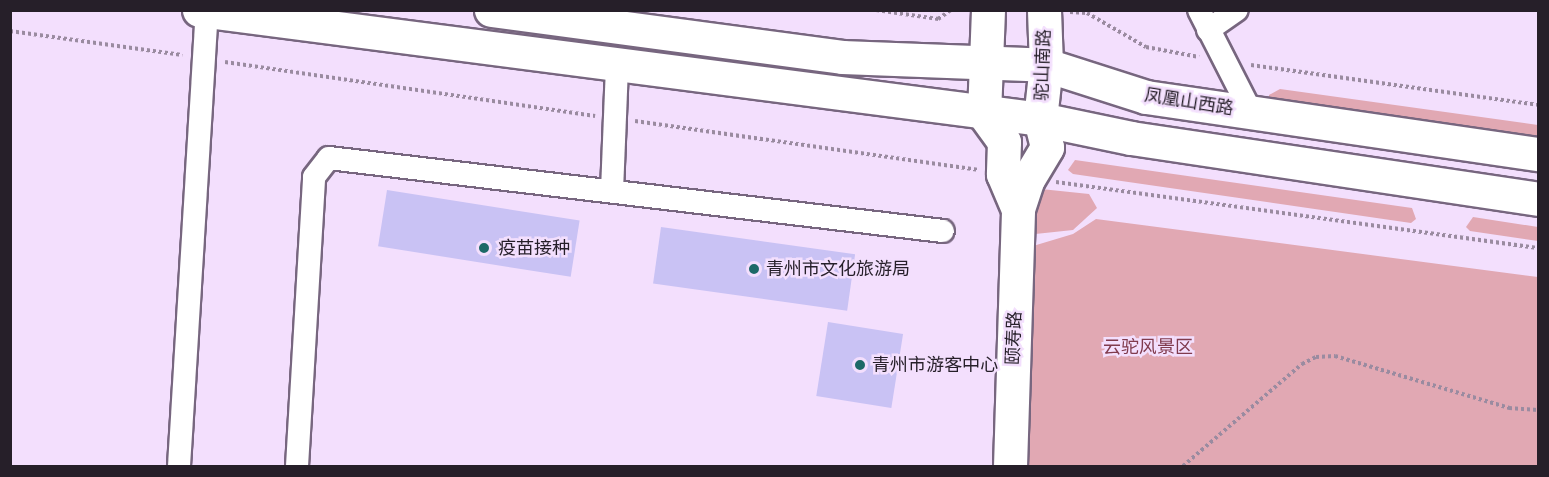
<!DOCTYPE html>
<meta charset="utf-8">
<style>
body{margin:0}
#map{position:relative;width:1549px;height:477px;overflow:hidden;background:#f3dffd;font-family:"Varela Round","Noto Sans SC",sans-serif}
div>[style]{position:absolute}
.green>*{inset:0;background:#e1a8b3}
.building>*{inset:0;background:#c9c2f4;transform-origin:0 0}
.path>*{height:4px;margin-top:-2px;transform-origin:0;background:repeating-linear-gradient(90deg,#9a8ba0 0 3px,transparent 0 6px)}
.roads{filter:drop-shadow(2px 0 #77667f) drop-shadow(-2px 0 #77667f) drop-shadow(0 2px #77667f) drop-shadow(0 -2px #77667f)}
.street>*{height:22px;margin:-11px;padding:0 11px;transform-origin:11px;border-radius:11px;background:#fff}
.secondary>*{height:33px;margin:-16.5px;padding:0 16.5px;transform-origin:16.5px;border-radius:16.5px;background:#fff}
.primary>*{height:33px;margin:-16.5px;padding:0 16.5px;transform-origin:16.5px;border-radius:16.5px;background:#fff}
.dots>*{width:16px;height:16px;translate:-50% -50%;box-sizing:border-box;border:3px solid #f3dffd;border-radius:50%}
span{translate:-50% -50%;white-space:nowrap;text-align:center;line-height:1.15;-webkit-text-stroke:5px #f3dffd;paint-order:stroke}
.street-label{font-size:18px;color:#261f29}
.poi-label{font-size:18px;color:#261f29}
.left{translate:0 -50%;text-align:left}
.park-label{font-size:18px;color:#803a4d}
.frame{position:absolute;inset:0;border:12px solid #261f29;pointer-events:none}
</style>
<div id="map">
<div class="green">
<i style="clip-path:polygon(1280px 89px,1538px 125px,1538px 144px,1269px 101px,1269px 95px)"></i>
<i style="clip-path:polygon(1075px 160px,1412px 208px,1416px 219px,1411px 223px,1073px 174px,1068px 170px)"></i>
<i style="clip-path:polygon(1041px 189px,1089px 194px,1097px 208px,1073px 230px,1026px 235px,1027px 212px,1040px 200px)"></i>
<i style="clip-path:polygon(1473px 217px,1538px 227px,1538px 241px,1470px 231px,1466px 227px)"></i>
<i style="clip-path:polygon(1096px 219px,1538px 277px,1538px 466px,1023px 466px,1033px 246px,1073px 234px)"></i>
</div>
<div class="building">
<i style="left:387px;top:190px;width:195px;height:57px;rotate:9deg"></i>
<i style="left:661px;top:227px;width:196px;height:57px;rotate:8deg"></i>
<i style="left:828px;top:322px;width:76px;height:75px;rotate:9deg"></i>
</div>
<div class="path">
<i style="left:876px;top:10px;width:63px;rotate:8.3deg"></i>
<i style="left:938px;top:19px;width:16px;rotate:-35deg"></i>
<i style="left:1070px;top:12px;width:17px;rotate:3deg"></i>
<i style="left:1087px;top:13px;width:68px;rotate:30deg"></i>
<i style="left:1146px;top:47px;width:54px;rotate:10.7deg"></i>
<i style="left:10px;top:31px;width:174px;rotate:7.9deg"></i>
<i style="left:225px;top:62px;width:374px;rotate:8.3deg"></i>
<i style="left:1251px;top:65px;width:290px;rotate:7.9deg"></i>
<i style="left:635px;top:121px;width:346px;rotate:8.1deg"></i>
<i style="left:1056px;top:182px;width:486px;rotate:7.8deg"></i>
<i style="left:1183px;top:466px;width:157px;rotate:-40.6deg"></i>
<i style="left:1302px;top:364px;width:16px;rotate:-27deg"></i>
<i style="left:1316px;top:357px;width:19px;rotate:-3deg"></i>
<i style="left:1335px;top:356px;width:182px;rotate:16.6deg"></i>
<i style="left:1509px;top:408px;width:29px;rotate:4deg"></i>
</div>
<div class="roads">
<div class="street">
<i style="left:1199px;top:10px;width:114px;rotate:63deg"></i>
<i style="left:1208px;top:30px;width:35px;rotate:-35deg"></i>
<i style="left:612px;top:191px;width:125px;rotate:-87.7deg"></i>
<i style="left:179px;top:466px;width:455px;rotate:-86.5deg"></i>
<i style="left:297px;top:466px;width:289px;rotate:-86.6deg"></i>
<i style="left:314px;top:177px;width:24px;rotate:-52deg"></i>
<i style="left:329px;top:158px;width:618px;rotate:6.78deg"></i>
</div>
<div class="secondary">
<i style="left:984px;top:114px;width:34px;rotate:54deg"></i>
<i style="left:1004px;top:142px;width:32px;rotate:92deg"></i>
<i style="left:1003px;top:174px;width:38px;rotate:67deg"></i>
<i style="left:1010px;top:466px;width:257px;rotate:-88.2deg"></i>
<i style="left:1018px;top:209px;width:32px;rotate:-72deg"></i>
<i style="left:1028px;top:179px;width:37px;rotate:-59deg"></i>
<i style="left:1047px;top:147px;width:29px;rotate:-104deg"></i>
</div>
<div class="primary">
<i style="left:199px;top:10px;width:848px;rotate:7.38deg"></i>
<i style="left:1040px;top:119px;width:93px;rotate:11.8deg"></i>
<i style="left:1131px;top:138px;width:412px;rotate:8.5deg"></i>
<i style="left:491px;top:10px;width:354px;rotate:7.6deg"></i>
<i style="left:842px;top:57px;width:204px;rotate:2.2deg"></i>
<i style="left:1046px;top:65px;width:105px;rotate:17.7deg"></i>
<i style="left:1146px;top:97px;width:396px;rotate:8.3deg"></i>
<i style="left:984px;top:114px;width:104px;rotate:-87.8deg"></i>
<i style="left:1040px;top:119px;width:54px;rotate:-83.7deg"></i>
<i style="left:1046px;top:65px;width:55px;rotate:-92.1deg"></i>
</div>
</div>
<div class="dots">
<i style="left:484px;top:248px;background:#1d6967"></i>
<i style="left:754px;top:269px;background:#1d6967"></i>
<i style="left:860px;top:365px;background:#1d6967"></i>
</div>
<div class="street-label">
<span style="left:1043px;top:65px;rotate:-88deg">驼山南路</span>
<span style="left:1189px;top:102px;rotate:9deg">凤凰山西路</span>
<span style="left:1014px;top:338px;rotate:-88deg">颐寿路</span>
</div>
<div class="poi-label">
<span class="left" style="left:498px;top:248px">疫苗接种</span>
<span class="left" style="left:766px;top:269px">青州市文化旅游局</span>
<span class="left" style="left:872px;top:365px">青州市游客中心</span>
</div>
<div class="park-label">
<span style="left:1148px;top:347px">云驼风景区</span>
</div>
<div class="frame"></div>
</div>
